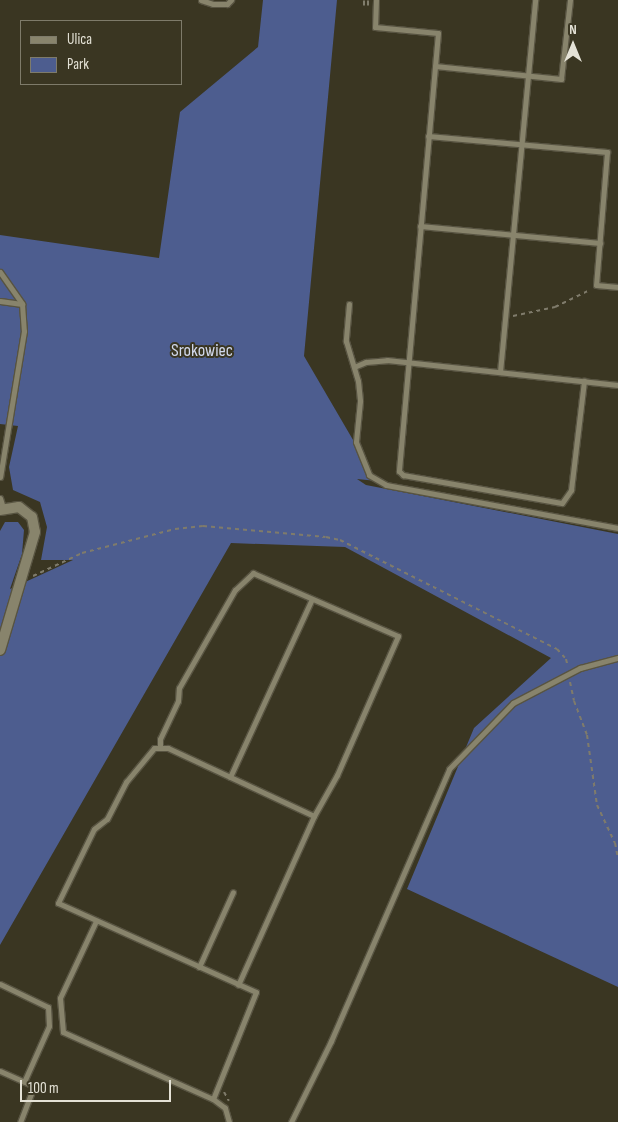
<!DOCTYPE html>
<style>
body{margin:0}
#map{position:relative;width:618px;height:1122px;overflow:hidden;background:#3a3622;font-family:"Sofia Sans Condensed",sans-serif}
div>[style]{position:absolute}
.green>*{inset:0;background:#4d5d8f}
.path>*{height:2px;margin-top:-1px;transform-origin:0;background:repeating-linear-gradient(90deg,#7f7b6b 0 4px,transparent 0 8px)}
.roads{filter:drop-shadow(1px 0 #585442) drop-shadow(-1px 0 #585442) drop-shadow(0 1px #585442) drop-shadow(0 -1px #585442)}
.service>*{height:5px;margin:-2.5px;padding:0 2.5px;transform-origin:2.5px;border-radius:2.5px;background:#88846c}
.minor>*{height:10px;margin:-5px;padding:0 5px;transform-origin:5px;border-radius:5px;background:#88846c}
.rail>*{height:5px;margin-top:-2.5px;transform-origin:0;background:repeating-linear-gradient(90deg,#3a3622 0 9px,#c5c3b5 0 18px);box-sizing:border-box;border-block:1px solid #c5c3b5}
span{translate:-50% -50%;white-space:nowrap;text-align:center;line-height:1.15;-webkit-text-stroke:4px #3a3622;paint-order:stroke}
.park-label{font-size:18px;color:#d2d9ed}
.legend{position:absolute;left:20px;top:20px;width:162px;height:65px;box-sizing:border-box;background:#3a3622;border:1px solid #7e7b6a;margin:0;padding:6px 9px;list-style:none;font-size:15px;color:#e4e2d6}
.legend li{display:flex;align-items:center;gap:10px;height:25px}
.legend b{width:25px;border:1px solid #7e7b6a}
.north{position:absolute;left:548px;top:20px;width:50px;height:50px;-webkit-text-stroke:4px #3a3622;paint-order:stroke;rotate:0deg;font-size:14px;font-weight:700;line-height:20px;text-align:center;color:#e4e2d6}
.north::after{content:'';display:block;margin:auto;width:18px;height:22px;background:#e4e2d6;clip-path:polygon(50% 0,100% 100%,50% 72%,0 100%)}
.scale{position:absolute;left:20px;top:1080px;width:151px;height:22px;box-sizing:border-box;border:2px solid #e4e2d6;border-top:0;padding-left:6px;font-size:15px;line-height:18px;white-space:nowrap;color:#e4e2d6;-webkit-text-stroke:4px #3a3622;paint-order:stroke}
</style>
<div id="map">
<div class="green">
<i style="clip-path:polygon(263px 0,337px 0,304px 356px,377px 481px,357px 479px,366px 485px,618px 534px,618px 987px,407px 889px,474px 728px,551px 658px,345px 547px,231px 543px,0 945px,0 531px,5px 522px,18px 522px,24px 530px,22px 554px,10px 589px,73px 560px,41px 560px,47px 527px,40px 502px,13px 490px,9px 467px,18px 426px,0 424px,0 235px,159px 258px,180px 112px,258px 47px)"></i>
</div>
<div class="path">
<i style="left:513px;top:316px;width:43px;rotate:-12.1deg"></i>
<i style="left:555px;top:307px;width:39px;rotate:-26deg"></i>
<i style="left:33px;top:576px;width:54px;rotate:-25.1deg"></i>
<i style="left:82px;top:553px;width:96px;rotate:-14.5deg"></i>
<i style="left:175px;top:529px;width:28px;rotate:-6deg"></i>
<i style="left:203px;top:526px;width:123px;rotate:5.1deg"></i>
<i style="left:326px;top:537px;width:14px;rotate:12deg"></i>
<i style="left:340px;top:540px;width:243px;rotate:26.7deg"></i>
<i style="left:557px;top:649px;width:13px;rotate:48deg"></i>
<i style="left:566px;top:659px;width:8px;rotate:76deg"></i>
<i style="left:570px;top:682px;width:19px;rotate:78deg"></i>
<i style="left:574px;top:701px;width:36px;rotate:69deg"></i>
<i style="left:587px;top:735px;width:71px;rotate:81.9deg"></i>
<i style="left:597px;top:805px;width:42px;rotate:64.7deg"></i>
<i style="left:615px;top:843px;width:15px;rotate:79deg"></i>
<i style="left:224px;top:1092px;width:10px;rotate:61deg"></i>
</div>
<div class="roads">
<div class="service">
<i style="left:201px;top:0;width:13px;rotate:18deg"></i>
<i style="left:213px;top:4px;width:14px"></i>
<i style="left:227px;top:4px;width:6px;rotate:-45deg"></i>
<i style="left:376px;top:0;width:27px;rotate:92deg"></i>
<i style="left:375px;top:27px;width:63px;rotate:5.4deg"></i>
<i style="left:438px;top:33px;width:440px;rotate:95.1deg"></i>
<i style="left:399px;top:471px;width:6px;rotate:45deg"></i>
<i style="left:403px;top:475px;width:161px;rotate:10deg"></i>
<i style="left:562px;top:503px;width:16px;rotate:-55deg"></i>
<i style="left:571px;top:490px;width:110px;rotate:-83.2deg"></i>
<i style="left:435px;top:66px;width:127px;rotate:5.9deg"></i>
<i style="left:561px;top:79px;width:80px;rotate:-83.5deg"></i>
<i style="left:428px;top:136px;width:180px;rotate:5.1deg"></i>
<i style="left:607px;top:152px;width:133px;rotate:94.7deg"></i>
<i style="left:596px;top:285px;width:22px;rotate:5deg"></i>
<i style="left:420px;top:226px;width:181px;rotate:5.4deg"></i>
<i style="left:0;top:272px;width:39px;rotate:55deg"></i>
<i style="left:22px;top:304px;width:27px;rotate:86deg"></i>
<i style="left:24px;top:331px;width:148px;rotate:99.3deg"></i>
<i style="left:0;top:301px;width:22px;rotate:8deg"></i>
<i style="left:349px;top:304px;width:37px;rotate:95deg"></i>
<i style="left:346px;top:341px;width:42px;rotate:73.3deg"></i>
<i style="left:358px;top:381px;width:20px;rotate:84deg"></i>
<i style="left:360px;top:401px;width:41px;rotate:95.6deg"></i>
<i style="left:356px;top:442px;width:35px;rotate:68deg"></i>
<i style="left:369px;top:475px;width:20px;rotate:30deg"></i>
<i style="left:386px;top:485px;width:236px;rotate:10.5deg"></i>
<i style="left:354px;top:367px;width:13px;rotate:-23deg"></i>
<i style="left:366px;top:362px;width:21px;rotate:-5deg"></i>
<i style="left:387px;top:360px;width:232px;rotate:6.2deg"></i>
<i style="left:500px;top:372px;width:374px;rotate:-84.6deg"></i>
<i style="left:0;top:498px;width:10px;rotate:73deg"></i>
<i style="left:160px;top:748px;width:9px;rotate:-90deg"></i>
<i style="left:160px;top:739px;width:42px;rotate:-64.7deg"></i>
<i style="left:178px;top:701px;width:13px;rotate:-86deg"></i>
<i style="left:179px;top:688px;width:113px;rotate:-60.3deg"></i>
<i style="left:235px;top:590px;width:25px;rotate:-43deg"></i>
<i style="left:253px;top:573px;width:158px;rotate:23.5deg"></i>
<i style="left:398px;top:636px;width:152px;rotate:113.7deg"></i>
<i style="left:337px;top:775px;width:47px;rotate:119.3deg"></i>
<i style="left:314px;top:816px;width:185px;rotate:114.2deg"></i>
<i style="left:230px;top:777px;width:196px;rotate:-65.3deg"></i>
<i style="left:96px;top:921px;width:85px;rotate:115.1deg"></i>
<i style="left:60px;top:998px;width:34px;rotate:85deg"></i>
<i style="left:63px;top:1032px;width:164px;rotate:24.1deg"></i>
<i style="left:199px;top:967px;width:82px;rotate:-65.6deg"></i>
<i style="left:0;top:984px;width:53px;rotate:25.6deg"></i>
<i style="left:48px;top:1007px;width:19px;rotate:87deg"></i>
<i style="left:49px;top:1026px;width:61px;rotate:114.1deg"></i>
<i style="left:0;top:1071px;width:37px;rotate:24deg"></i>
<i style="left:34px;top:1086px;width:39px;rotate:111deg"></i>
<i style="left:229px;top:1122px;width:15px;rotate:-106deg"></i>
<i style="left:225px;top:1108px;width:15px;rotate:-143deg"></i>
<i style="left:213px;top:1099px;width:115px;rotate:-68.1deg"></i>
<i style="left:256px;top:992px;width:217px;rotate:-155.8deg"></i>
<i style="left:58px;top:903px;width:82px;rotate:-64.1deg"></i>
<i style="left:94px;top:829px;width:16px;rotate:-38deg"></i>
<i style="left:107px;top:819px;width:42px;rotate:-62.8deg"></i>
<i style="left:126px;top:782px;width:44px;rotate:-50.5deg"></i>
<i style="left:154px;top:748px;width:14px"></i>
<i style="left:168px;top:748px;width:161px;rotate:25deg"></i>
<i style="left:291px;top:1122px;width:90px;rotate:-63.7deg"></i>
<i style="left:331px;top:1041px;width:296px;rotate:-66.5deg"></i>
<i style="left:449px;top:769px;width:92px;rotate:-45.9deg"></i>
<i style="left:513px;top:703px;width:76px;rotate:-27.6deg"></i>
<i style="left:580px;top:668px;width:39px;rotate:-15deg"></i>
</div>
<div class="minor">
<i style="left:0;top:510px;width:19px;rotate:-9deg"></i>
<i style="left:19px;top:507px;width:16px;rotate:38deg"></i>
<i style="left:32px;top:517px;width:15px;rotate:79deg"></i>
<i style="left:35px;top:532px;width:123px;rotate:106.5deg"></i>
</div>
</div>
<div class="rail">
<i style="left:366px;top:5px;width:5px;rotate:-90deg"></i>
</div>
<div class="park-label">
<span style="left:202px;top:351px">Srokowiec</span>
</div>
<ul class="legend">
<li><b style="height:6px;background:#88846c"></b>Ulica</li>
<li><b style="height:14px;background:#4d5d8f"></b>Park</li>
</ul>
<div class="north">N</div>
<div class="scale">100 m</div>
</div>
